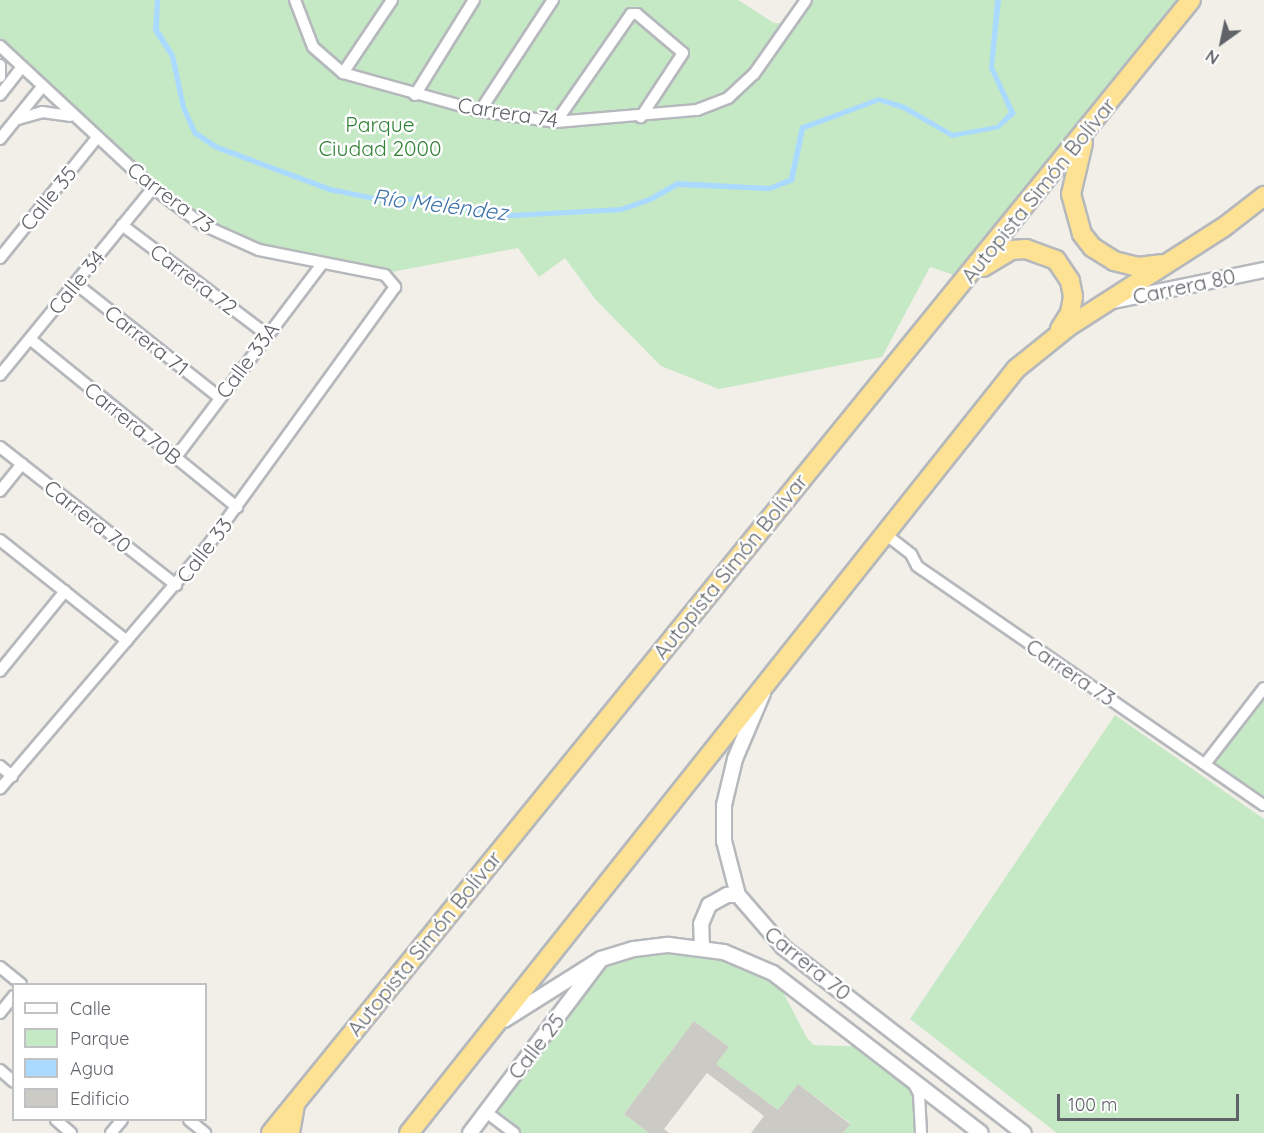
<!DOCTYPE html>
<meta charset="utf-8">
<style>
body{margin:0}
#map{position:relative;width:1264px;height:1133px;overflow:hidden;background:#f1efe8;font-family:Quicksand,sans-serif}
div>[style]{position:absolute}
.green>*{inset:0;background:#c5e8c5}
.water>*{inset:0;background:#aadaff}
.building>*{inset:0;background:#cccac5}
.roads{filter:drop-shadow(2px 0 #b5b8bc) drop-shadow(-2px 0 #b5b8bc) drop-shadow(0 2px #b5b8bc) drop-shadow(0 -2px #b5b8bc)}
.street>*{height:10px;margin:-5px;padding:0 5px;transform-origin:5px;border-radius:5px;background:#fff}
.secondary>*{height:14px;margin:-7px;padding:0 7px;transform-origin:7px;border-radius:7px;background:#fff}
.highway>*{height:18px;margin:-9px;padding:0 9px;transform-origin:9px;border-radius:9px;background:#fde293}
span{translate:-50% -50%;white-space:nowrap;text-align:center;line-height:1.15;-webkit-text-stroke:5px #fff;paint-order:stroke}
.street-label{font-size:21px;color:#5f6368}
.park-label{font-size:21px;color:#348238}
.water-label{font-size:22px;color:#4174aa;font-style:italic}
.legend{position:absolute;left:12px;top:983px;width:195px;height:138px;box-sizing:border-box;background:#fff;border:2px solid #bfc1c3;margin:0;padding:8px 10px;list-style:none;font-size:18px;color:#5f6368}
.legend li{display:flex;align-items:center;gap:12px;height:30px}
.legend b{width:30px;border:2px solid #bfc1c3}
.north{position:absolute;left:1192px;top:12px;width:60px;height:60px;-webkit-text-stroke:4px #fff;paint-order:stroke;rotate:213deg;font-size:16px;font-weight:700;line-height:24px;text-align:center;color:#5f6368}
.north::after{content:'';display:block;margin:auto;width:21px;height:27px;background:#5f6368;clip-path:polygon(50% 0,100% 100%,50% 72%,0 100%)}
.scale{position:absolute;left:1057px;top:1094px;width:182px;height:27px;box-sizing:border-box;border:3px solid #5f6368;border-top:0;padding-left:8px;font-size:18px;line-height:21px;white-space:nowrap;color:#5f6368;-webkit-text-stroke:4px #fff;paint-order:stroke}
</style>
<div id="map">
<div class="green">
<i style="clip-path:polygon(0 0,738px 0,774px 23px,789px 24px,806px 0,1191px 0,966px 279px,930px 267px,882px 357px,719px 389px,661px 366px,596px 300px,565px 258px,539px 277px,518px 248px,381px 274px,293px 258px,193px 218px,0 46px)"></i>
<i style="clip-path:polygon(1264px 688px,1264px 805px,1205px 764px)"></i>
<i style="clip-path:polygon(1115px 715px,1264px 819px,1264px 1133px,1057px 1133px,910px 1019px)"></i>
<i style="clip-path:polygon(702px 948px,773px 973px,807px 1038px,814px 1045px,870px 1047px,912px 1080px,921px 1133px,843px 1133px,850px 1123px,798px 1084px,778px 1110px,716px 1064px,729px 1047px,694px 1021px,624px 1114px,649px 1133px,518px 1133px,487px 1110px,601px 959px)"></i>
</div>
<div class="water">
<i style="clip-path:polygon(155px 0,160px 0,159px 29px,175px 55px,186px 107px,197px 131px,218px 145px,331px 187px,379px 197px,434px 196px,493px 214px,621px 207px,649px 197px,677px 181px,769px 186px,789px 178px,800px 126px,879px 97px,905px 105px,953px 133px,997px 125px,1009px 112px,989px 68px,995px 0,1001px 0,994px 67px,1016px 114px,999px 129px,952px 138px,903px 110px,879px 102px,805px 130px,794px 182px,770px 191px,678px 187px,651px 202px,622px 212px,493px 219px,433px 202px,379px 202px,329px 192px,216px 150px,193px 135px,181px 108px,170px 57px,153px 31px)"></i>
</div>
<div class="building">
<i style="clip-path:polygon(694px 1021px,729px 1047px,716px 1064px,778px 1110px,798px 1084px,850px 1124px,843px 1133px,751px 1133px,764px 1116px,707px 1073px,664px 1129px,669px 1133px,649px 1133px,624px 1114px)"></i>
</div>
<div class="roads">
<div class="street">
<i style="left:295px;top:0;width:50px;rotate:69deg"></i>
<i style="left:313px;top:47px;width:40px;rotate:41deg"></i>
<i style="left:343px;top:73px;width:142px;rotate:15.5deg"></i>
<i style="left:480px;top:111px;width:77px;rotate:8.2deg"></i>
<i style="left:556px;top:122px;width:142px;rotate:-4.9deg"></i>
<i style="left:697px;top:110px;width:33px;rotate:-21deg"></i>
<i style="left:728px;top:98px;width:35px;rotate:-43deg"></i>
<i style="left:754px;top:74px;width:90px;rotate:-54.9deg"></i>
<i style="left:0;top:46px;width:209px;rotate:42.9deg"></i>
<i style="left:153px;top:188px;width:62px;rotate:36.5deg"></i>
<i style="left:203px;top:225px;width:61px;rotate:24.1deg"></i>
<i style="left:259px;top:250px;width:128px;rotate:11.2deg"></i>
<i style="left:385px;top:275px;width:16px;rotate:50deg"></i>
<i style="left:395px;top:287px;width:316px;rotate:125.9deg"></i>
<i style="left:210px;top:543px;width:323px;rotate:130.5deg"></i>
<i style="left:0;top:65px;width:12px;rotate:90deg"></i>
<i style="left:343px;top:73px;width:88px;rotate:-56.1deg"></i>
<i style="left:0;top:95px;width:36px;rotate:-52deg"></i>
<i style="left:415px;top:95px;width:112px;rotate:-58.2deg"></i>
<i style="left:480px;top:111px;width:133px;rotate:-56.7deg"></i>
<i style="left:18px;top:119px;width:25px;rotate:-16deg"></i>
<i style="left:42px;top:112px;width:28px;rotate:8deg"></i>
<i style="left:556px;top:122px;width:131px;rotate:-55.2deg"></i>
<i style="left:631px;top:14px;width:6px"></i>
<i style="left:637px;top:14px;width:60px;rotate:40.3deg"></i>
<i style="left:683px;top:53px;width:77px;rotate:123.3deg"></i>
<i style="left:0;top:139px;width:67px;rotate:-51.1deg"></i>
<i style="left:122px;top:225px;width:181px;rotate:37.1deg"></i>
<i style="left:0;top:258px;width:154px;rotate:-51.1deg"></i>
<i style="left:75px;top:283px;width:184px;rotate:38.4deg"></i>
<i style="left:30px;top:339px;width:267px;rotate:39.1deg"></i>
<i style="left:0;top:375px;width:242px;rotate:-50.7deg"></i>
<i style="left:0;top:447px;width:224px;rotate:38.1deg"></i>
<i style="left:176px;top:457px;width:242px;rotate:-52.9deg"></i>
<i style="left:0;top:491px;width:35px;rotate:-51deg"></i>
<i style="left:884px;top:533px;width:34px;rotate:38deg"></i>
<i style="left:911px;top:554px;width:13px;rotate:63deg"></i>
<i style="left:917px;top:566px;width:421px;rotate:34.6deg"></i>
<i style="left:0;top:540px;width:162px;rotate:38.5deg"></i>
<i style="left:0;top:671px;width:103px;rotate:-50.9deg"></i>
<i style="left:1205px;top:764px;width:96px;rotate:-52.2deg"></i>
<i style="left:0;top:766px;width:16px;rotate:40deg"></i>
<i style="left:0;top:967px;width:27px;rotate:39deg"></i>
<i style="left:0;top:1013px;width:22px;rotate:-51deg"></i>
<i style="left:0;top:1070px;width:18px;rotate:41deg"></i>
<i style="left:912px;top:1080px;width:16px;rotate:63deg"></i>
<i style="left:919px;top:1094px;width:39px;rotate:87deg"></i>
<i style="left:486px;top:1112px;width:35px;rotate:37deg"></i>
<i style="left:56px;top:1120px;width:20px;rotate:41deg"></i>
<i style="left:189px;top:1120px;width:21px;rotate:39deg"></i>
<i style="left:111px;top:1133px;width:17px;rotate:-50deg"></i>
</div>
<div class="secondary">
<i style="left:1113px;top:301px;width:154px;rotate:-11.6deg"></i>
<i style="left:763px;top:693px;width:72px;rotate:113deg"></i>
<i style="left:735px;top:759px;width:47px;rotate:103.4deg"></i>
<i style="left:724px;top:805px;width:36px;rotate:90deg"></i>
<i style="left:724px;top:841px;width:56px;rotate:75.5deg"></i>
<i style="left:738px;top:895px;width:69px;rotate:49.1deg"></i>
<i style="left:783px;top:947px;width:304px;rotate:37.7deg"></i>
<i style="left:702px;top:948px;width:24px;rotate:-92deg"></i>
<i style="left:701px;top:924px;width:21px;rotate:-67deg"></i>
<i style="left:709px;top:905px;width:21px;rotate:-29deg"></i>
<i style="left:727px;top:895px;width:11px"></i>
<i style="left:504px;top:1020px;width:115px;rotate:-32.2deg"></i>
<i style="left:601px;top:959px;width:34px;rotate:-17deg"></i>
<i style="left:634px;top:949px;width:35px;rotate:-7deg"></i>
<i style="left:669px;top:945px;width:55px;rotate:7.3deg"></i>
<i style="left:724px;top:952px;width:53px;rotate:23.2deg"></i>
<i style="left:773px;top:973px;width:262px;rotate:37.6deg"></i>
<i style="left:470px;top:1133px;width:214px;rotate:-53deg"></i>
</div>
<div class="highway">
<i style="left:1083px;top:143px;width:52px;rotate:103.2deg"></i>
<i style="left:1071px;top:194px;width:41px;rotate:74.6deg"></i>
<i style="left:1082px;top:234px;width:16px;rotate:52deg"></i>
<i style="left:1092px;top:247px;width:26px;rotate:32deg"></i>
<i style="left:1114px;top:261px;width:25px;rotate:14deg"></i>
<i style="left:1138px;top:267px;width:23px;rotate:-7deg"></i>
<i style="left:983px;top:267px;width:33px;rotate:-31deg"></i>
<i style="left:1011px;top:250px;width:15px;rotate:-4deg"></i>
<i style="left:1026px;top:249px;width:32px;rotate:20deg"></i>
<i style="left:1056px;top:260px;width:25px;rotate:56deg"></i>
<i style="left:1070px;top:281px;width:16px;rotate:79deg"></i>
<i style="left:1073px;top:297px;width:16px;rotate:101deg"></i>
<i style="left:1070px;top:313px;width:19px;rotate:122deg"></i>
<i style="left:271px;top:1133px;width:1459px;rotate:-50.92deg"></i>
<i style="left:290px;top:1133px;width:28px;rotate:-80deg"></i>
<i style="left:409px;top:1133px;width:976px;rotate:-51.53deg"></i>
<i style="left:1016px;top:369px;width:67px;rotate:-38.9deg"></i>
<i style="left:1068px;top:327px;width:185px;rotate:-32.7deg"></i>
<i style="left:1224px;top:227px;width:51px;rotate:-37.8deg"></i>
</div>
</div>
<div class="street-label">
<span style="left:508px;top:112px;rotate:9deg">Carrera 74</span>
<span style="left:1038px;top:190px;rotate:-51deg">Autopista Simón Bolívar</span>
<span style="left:171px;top:197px;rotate:37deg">Carrera 73</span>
<span style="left:48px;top:198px;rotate:-51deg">Calle 35</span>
<span style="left:194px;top:279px;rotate:37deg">Carrera 72</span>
<span style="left:76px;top:282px;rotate:-51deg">Calle 34</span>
<span style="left:1184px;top:286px;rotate:-12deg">Carrera 80</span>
<span style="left:147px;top:340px;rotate:38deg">Carrera 71</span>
<span style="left:247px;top:360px;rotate:-53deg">Calle 33A</span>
<span style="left:133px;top:423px;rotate:39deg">Carrera 70B</span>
<span style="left:88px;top:516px;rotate:38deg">Carrera 70</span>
<span style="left:204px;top:550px;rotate:-52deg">Calle 33</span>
<span style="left:730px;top:566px;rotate:-51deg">Autopista Simón Bolívar</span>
<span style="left:1071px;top:672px;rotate:34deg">Carrera 73</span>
<span style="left:424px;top:943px;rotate:-51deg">Autopista Simón Bolívar</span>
<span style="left:808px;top:963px;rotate:39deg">Carrera 70</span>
<span style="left:536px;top:1046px;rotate:-52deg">Calle 25</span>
</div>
<div class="park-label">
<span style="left:380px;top:136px">Parque<br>Ciudad 2000</span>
</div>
<div class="water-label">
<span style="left:440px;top:205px;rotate:7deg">Río Meléndez</span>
</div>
<ul class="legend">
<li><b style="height:8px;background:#fff"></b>Calle</li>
<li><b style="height:16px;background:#c5e8c5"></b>Parque</li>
<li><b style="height:16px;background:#aadaff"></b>Agua</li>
<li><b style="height:16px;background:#cccac5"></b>Edificio</li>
</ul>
<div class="north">N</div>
<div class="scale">100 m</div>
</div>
